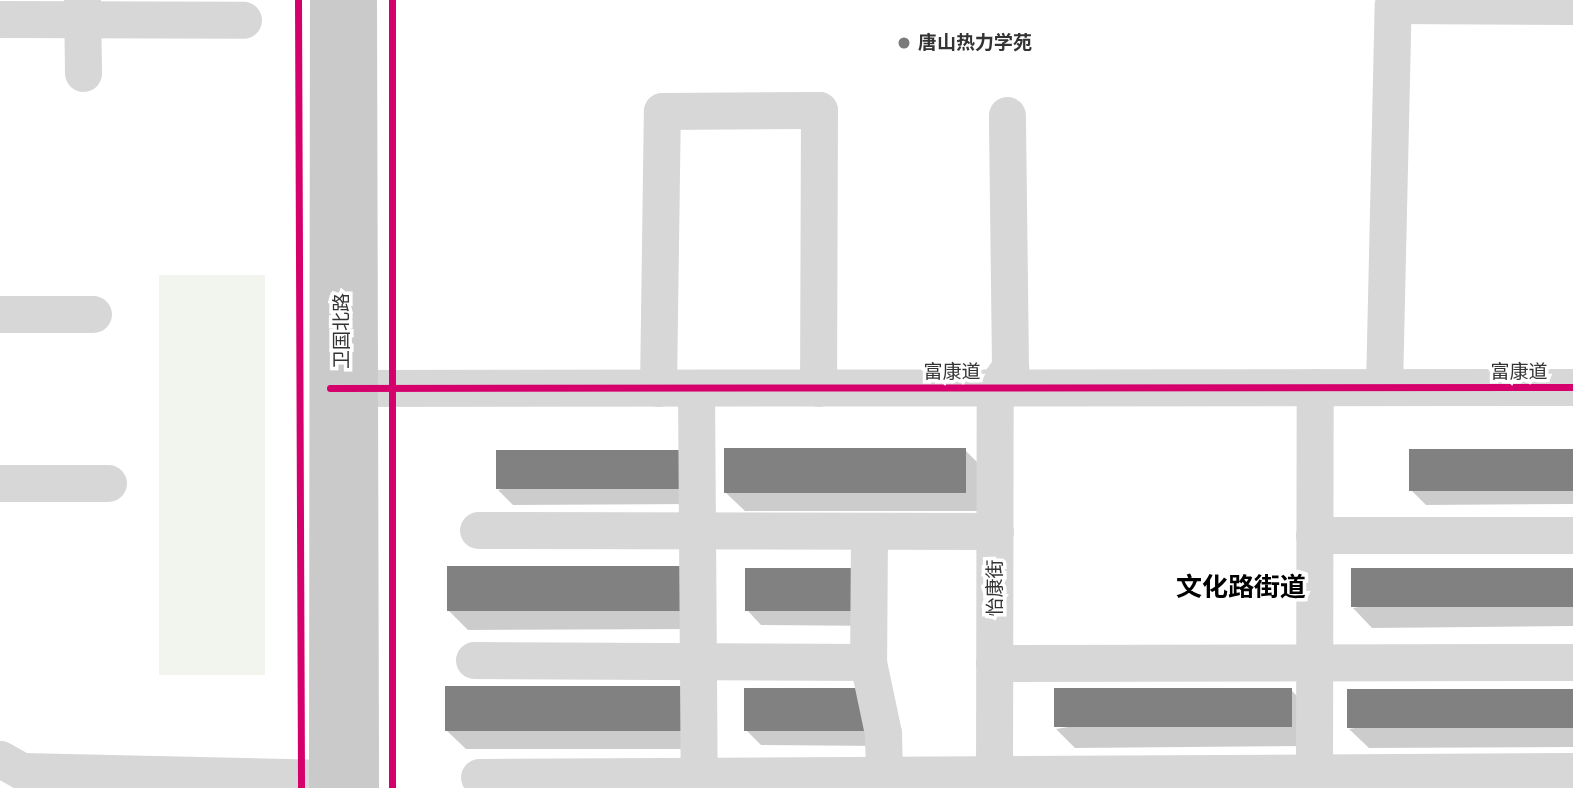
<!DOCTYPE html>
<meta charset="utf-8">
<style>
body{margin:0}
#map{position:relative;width:1573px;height:788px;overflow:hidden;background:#fff;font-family:"Noto Sans","Noto Sans SC",sans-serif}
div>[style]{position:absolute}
.green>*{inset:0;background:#f1f5ed;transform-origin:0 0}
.shadow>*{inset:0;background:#0003}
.building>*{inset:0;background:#818181;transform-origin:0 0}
.minor>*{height:37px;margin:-18.5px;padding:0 18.5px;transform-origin:18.5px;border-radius:18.5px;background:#d7d7d7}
.major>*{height:38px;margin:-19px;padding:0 19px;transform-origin:19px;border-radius:19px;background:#cacaca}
.cycleway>*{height:7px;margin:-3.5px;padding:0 3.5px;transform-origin:3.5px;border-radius:3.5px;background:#d6006c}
.dots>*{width:19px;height:19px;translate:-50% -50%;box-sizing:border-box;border:4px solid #fff;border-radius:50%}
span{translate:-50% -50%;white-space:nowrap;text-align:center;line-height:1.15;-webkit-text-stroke:7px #fff;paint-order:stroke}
.poi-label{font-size:19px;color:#333;font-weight:700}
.left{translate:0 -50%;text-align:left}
.street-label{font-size:19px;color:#333}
.district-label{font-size:26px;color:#000;font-weight:700}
</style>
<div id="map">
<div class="green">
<i style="left:265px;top:275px;width:400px;height:106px;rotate:90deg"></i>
</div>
<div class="shadow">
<i style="clip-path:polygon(965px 450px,984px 469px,984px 511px,745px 511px,725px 492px)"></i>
<i style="clip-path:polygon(1573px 451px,1573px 504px,1426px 505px,1411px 490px)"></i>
<i style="clip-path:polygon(681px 452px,696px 504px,513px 505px,498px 490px)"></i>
<i style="clip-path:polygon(684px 568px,703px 629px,468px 630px,449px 611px)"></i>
<i style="clip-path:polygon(1573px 570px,1573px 626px,1372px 628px,1353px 608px)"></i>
<i style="clip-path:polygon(868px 571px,883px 626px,761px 625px,747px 610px)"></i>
<i style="clip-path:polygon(682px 688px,701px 749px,466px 749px,446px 730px)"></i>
<i style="clip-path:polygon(1291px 690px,1310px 709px,1311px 746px,1075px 748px,1056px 729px)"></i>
<i style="clip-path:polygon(868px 691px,882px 746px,761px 745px,746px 730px)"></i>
<i style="clip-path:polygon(1573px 691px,1573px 747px,1369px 748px,1349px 729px)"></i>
</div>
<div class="building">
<i style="left:724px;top:448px;width:242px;height:45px"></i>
<i style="left:1409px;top:449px;width:164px;height:42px"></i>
<i style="left:682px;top:450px;width:39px;height:186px;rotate:90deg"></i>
<i style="left:685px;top:566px;width:45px;height:238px;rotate:90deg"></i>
<i style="left:745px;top:568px;width:124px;height:43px"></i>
<i style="left:1573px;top:568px;width:39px;height:222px;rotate:90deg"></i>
<i style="left:683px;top:686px;width:45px;height:238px;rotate:90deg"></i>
<i style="left:744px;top:688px;width:125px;height:43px"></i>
<i style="left:1292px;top:688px;width:39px;height:238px;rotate:90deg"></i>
<i style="left:1573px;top:689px;width:39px;height:226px;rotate:90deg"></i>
</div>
<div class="minor">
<i style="left:82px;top:0;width:73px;rotate:89.2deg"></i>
<i style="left:0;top:19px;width:243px;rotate:0.2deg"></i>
<i style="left:0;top:314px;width:93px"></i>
<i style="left:1384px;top:387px;width:382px;rotate:-88.7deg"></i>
<i style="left:1393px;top:5px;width:180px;rotate:0.3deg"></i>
<i style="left:330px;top:388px;width:1243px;rotate:-0.05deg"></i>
<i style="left:658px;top:388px;width:277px;rotate:-89.2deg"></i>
<i style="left:662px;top:111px;width:157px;rotate:-0.4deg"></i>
<i style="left:819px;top:110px;width:278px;rotate:90.2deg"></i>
<i style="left:696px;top:388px;width:400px;rotate:89.6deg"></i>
<i style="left:0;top:483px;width:108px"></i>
<i style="left:478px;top:530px;width:517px;rotate:0.11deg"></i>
<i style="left:869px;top:531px;width:131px;rotate:90.4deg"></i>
<i style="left:868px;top:662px;width:73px;rotate:78.1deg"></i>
<i style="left:883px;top:733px;width:42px;rotate:88.6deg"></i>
<i style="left:1314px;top:535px;width:259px"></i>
<i style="left:474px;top:660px;width:394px;rotate:0.3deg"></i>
<i style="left:994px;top:663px;width:579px;rotate:-0.1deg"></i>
<i style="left:0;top:759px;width:25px;rotate:29deg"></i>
<i style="left:22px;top:771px;width:306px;rotate:1.3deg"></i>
<i style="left:479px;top:777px;width:1094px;rotate:-0.31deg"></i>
<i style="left:994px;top:788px;width:400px;rotate:-89.9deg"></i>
<i style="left:995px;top:388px;width:26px;rotate:-54deg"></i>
<i style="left:1010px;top:367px;width:252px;rotate:-90.7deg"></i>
<i style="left:1314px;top:788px;width:401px;rotate:-89.9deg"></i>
</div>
<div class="major">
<i style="left:358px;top:0;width:788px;rotate:89.85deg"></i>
<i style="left:328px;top:788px;width:788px;rotate:-89.93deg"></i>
</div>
<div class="cycleway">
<i style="left:298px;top:0;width:788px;rotate:89.78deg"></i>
<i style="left:392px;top:0;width:788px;rotate:90deg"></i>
<i style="left:330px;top:388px;width:1243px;rotate:-0.05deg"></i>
</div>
<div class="dots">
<i style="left:904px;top:43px;background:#7a7a7a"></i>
</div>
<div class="poi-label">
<span class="left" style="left:918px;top:43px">唐山热力学苑</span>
</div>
<div class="street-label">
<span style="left:342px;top:331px;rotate:-90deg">卫国北路</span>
<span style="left:952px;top:372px">富康道</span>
<span style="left:1519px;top:372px">富康道</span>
<span style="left:995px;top:588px;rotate:-90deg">怡康街</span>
</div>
<div class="district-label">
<span style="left:1241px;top:587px">文化路街道</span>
</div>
</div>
